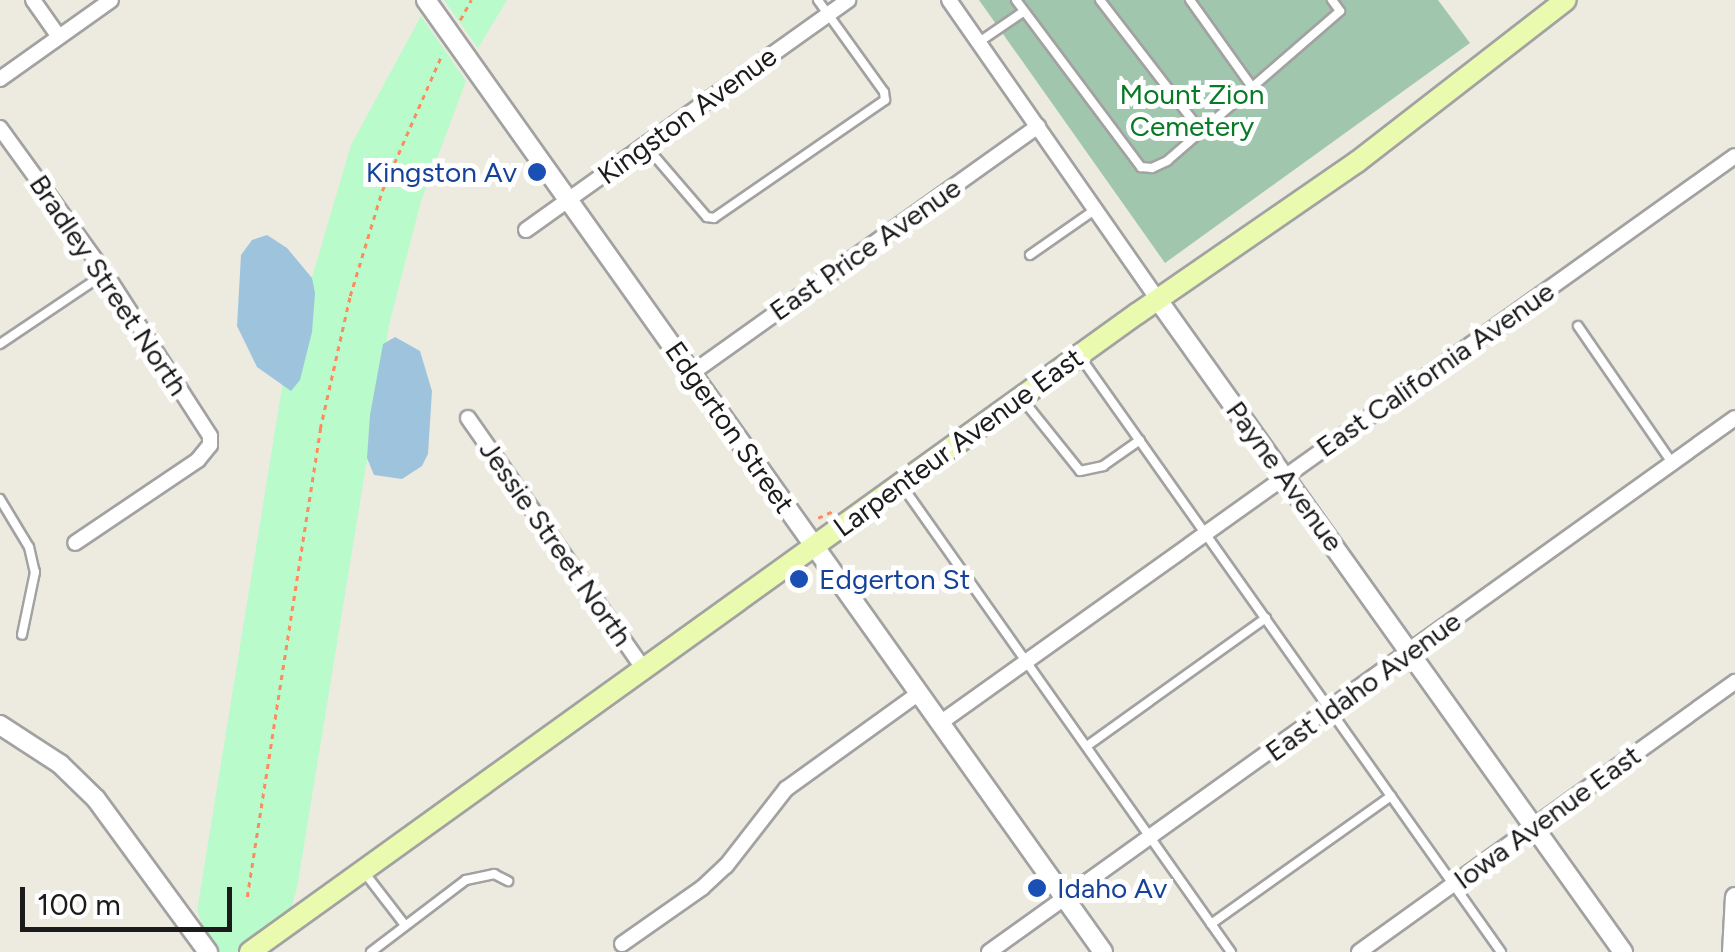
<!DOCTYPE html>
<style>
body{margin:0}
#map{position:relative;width:1735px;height:952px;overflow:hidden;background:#edebe0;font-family:Figtree,sans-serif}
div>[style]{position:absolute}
.cemetery>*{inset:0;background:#a0c7ad}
.park>*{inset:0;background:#b9fbca}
.water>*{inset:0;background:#9ec4dd}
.path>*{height:2.5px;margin-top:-1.25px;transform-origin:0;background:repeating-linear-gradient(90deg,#fe8b60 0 5px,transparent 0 10px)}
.roads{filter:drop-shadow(2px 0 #a2a2a2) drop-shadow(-2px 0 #a2a2a2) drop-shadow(0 2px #a2a2a2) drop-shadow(0 -2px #a2a2a2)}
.service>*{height:8px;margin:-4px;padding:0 4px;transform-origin:4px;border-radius:4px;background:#fff}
.minor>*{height:14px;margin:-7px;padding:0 7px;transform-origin:7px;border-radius:7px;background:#fff}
.tertiary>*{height:18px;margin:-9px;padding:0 9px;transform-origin:9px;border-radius:9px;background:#fff}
.secondary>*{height:20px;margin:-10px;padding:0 10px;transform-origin:10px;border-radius:10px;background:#eafbb0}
.dots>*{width:28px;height:28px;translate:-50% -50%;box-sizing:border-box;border:5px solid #fff;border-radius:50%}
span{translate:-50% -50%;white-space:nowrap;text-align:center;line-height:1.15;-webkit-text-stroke:10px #fff;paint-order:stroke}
.park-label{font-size:28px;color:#087a25}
.street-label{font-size:28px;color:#1b1b1b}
.transit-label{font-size:28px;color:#164399}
.right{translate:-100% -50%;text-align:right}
.left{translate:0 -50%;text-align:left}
.scale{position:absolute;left:20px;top:887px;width:212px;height:45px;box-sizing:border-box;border:5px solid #1b1b1b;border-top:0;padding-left:12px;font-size:30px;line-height:35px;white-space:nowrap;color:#1b1b1b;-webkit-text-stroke:8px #fff;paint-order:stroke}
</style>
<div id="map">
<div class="cemetery">
<i style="clip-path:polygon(979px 0,1438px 0,1470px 43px,1165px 263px)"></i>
</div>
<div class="park">
<i style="clip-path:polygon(444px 0,507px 0,478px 48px)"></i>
<i style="clip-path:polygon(421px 16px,466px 81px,421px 201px,389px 325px,297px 888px,284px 932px,253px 952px,214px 952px,197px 911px,285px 369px,351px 145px)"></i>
</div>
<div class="water">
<i style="clip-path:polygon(267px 235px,287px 248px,312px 278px,315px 293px,312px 332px,300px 380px,291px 391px,257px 367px,237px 326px,241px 255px,252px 240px)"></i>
<i style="clip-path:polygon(395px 337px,420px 351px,432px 391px,428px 454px,422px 466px,402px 479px,374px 475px,367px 458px,370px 415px,383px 344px)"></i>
</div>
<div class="path">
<i style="left:460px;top:20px;width:23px;rotate:-61deg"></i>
<i style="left:818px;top:518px;width:17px;rotate:-25deg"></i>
<i style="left:247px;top:897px;width:474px;rotate:-81.1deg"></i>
<i style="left:320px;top:429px;width:136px;rotate:-77.3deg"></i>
<i style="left:350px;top:296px;width:110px;rotate:-73.1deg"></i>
<i style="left:382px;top:191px;width:150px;rotate:-66.3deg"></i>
</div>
<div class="roads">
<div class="service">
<i style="left:1016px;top:0;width:209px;rotate:53.2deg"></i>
<i style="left:1141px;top:167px;width:11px;rotate:5deg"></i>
<i style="left:1152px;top:168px;width:17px;rotate:-25deg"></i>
<i style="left:1167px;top:161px;width:229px;rotate:-40.9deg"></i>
<i style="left:1340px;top:11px;width:14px;rotate:-126deg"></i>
<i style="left:1100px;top:0;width:165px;rotate:52.4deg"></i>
<i style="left:1190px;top:0;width:107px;rotate:54.5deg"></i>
<i style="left:979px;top:42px;width:53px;rotate:-34.3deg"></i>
<i style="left:645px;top:145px;width:95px;rotate:49.3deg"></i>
<i style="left:707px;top:217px;width:7px;rotate:8deg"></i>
<i style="left:714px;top:218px;width:208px;rotate:-34.6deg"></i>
<i style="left:885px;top:100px;width:8px;rotate:-97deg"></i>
<i style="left:884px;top:92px;width:113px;rotate:-125.7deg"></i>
<i style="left:1030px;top:255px;width:80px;rotate:-34.9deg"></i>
<i style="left:1578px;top:326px;width:166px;rotate:55.5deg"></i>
<i style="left:0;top:344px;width:125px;rotate:-33.9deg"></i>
<i style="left:1079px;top:355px;width:731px;rotate:54.74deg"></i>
<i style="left:1023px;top:400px;width:91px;rotate:51.2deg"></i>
<i style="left:1080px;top:471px;width:24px;rotate:-12deg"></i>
<i style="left:1103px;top:466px;width:45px;rotate:-35.1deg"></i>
<i style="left:903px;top:487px;width:569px;rotate:54.8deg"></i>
<i style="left:0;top:499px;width:56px;rotate:58.9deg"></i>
<i style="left:29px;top:547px;width:26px;rotate:77deg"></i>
<i style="left:35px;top:572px;width:64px;rotate:101.7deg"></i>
<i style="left:1087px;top:746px;width:220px;rotate:-35.6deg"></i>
<i style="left:364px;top:872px;width:66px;rotate:52.4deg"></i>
<i style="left:1211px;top:924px;width:221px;rotate:-35.4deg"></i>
<i style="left:371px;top:952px;width:119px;rotate:-37.2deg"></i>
<i style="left:466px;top:880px;width:29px;rotate:-12deg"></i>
<i style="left:494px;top:874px;width:16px;rotate:27deg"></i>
</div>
<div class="minor">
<i style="left:33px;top:0;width:45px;rotate:54.9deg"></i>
<i style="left:949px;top:0;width:366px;rotate:55.1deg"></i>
<i style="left:0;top:79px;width:136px;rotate:-35.4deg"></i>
<i style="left:0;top:128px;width:179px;rotate:54.1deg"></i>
<i style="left:105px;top:273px;width:194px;rotate:57.2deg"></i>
<i style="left:210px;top:436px;width:9px;rotate:90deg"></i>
<i style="left:210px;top:445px;width:19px;rotate:129deg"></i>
<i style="left:198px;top:460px;width:148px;rotate:146deg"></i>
<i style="left:526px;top:230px;width:396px;rotate:-35.5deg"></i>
<i style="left:692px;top:373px;width:425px;rotate:-35.5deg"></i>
<i style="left:468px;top:418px;width:307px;rotate:55deg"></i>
<i style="left:940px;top:723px;width:976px;rotate:-35.5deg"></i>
<i style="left:622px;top:944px;width:98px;rotate:-35deg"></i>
<i style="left:702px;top:888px;width:33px;rotate:-43deg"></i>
<i style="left:726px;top:866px;width:98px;rotate:-52.1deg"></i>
<i style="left:786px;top:789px;width:164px;rotate:-35.8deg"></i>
<i style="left:989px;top:952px;width:917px;rotate:-35.6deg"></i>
<i style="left:1359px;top:952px;width:463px;rotate:-35.7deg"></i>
</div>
<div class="tertiary">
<i style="left:426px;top:0;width:1168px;rotate:54.58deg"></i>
<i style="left:1158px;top:300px;width:801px;rotate:54.5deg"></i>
<i style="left:0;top:725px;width:72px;rotate:33deg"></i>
<i style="left:60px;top:764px;width:50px;rotate:44.2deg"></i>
<i style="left:96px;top:799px;width:190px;rotate:53.8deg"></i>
<i style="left:1732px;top:952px;width:55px;rotate:-86.9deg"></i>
</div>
<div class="secondary">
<i style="left:250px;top:952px;width:1094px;rotate:-35.74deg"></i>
<i style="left:1138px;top:313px;width:266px;rotate:-34.6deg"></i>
<i style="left:1357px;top:162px;width:264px;rotate:-37.8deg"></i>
</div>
</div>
<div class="dots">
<i style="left:537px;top:172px;background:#1a4fb4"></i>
<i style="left:799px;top:579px;background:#1a4fb4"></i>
<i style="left:1037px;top:888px;background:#1a4fb4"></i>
</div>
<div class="park-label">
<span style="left:1192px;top:110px">Mount Zion<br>Cemetery</span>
</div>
<div class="street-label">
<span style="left:687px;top:115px;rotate:-36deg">Kingston Avenue</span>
<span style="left:865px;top:249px;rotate:-35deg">East Price Avenue</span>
<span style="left:109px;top:285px;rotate:56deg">Bradley Street North</span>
<span style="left:1435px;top:369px;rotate:-35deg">East California Avenue</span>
<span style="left:730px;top:427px;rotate:55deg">Edgerton Street</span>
<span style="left:958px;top:442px;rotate:-36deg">Larpenteur Avenue East</span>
<span style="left:1285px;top:476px;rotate:54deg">Payne Avenue</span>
<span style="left:556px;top:543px;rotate:55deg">Jessie Street North</span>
<span style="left:1363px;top:686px;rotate:-36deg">East Idaho Avenue</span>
<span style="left:1547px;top:817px;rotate:-36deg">Iowa Avenue East</span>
</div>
<div class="transit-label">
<span class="right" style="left:517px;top:172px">Kingston Av</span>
<span class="left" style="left:819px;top:579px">Edgerton St</span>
<span class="left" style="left:1057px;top:888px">Idaho Av</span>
</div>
<div class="scale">100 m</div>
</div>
